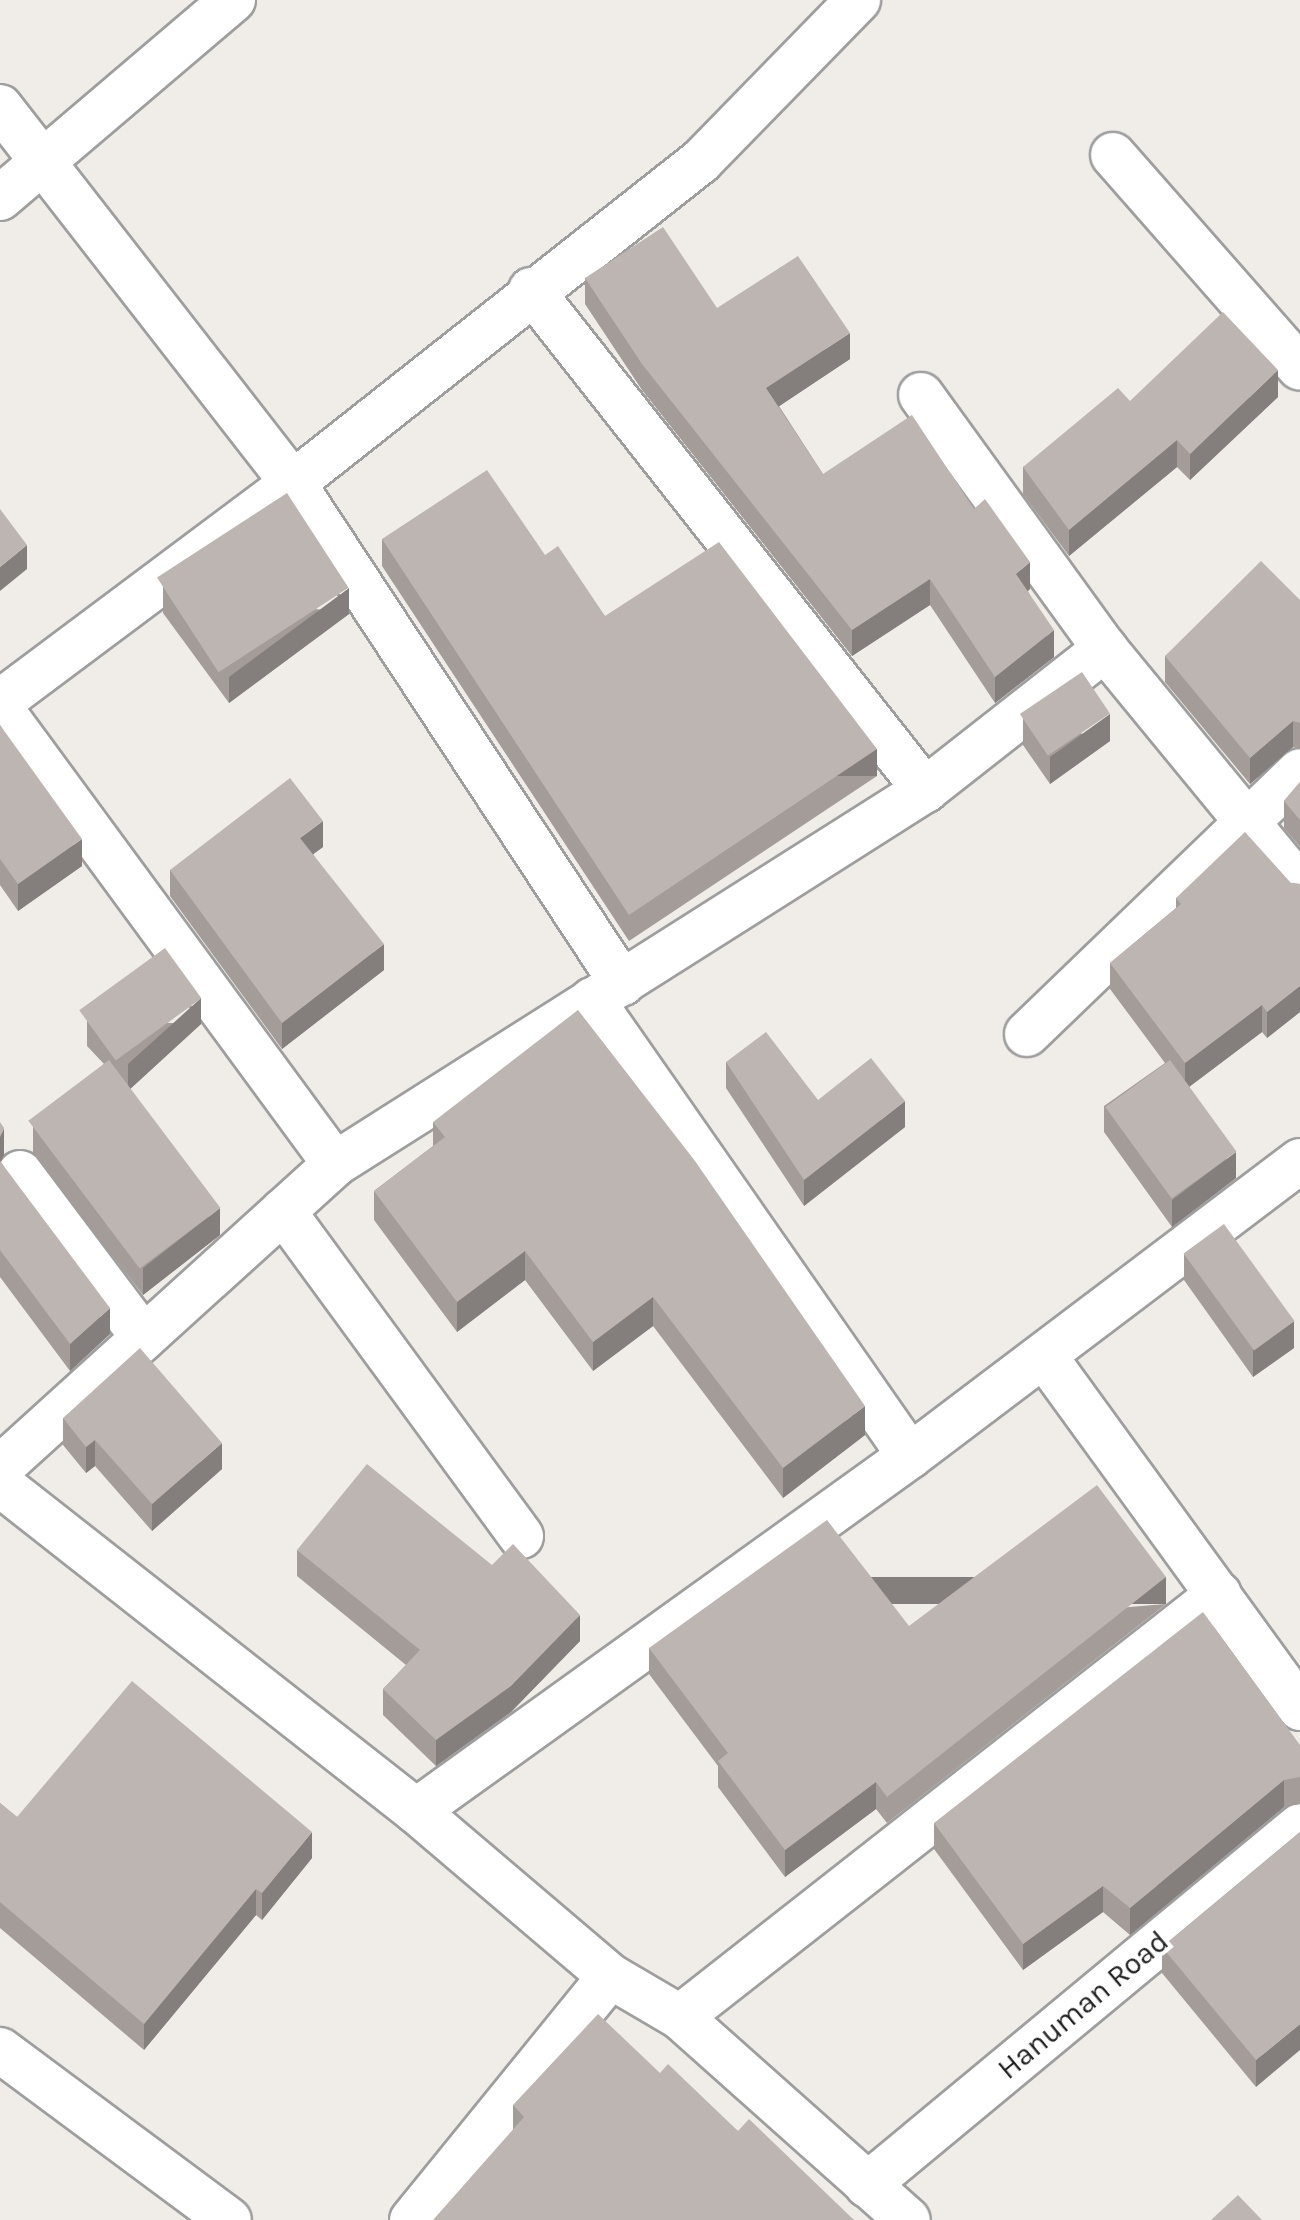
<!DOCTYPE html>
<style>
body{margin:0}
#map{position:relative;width:1300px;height:2220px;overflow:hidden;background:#f0ede8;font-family:Karla,sans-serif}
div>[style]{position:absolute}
.roads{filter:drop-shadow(2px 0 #9e9e9e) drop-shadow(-2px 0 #9e9e9e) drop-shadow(0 2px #9e9e9e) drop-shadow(0 -2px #9e9e9e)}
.minor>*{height:44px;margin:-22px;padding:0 22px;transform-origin:22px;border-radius:22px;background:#fff}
.tertiary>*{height:44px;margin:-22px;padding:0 22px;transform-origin:22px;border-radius:22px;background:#fff}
.wall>*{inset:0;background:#a39c98}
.shaded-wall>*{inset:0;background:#847f7c;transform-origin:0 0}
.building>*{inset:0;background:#bdb5b1;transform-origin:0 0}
span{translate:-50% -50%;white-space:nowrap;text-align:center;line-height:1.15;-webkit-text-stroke:8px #fff;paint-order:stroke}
.street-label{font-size:30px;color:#212121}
</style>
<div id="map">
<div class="roads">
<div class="minor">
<i style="left:0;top:107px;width:477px;rotate:52.1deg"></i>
<i style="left:293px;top:483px;width:599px;rotate:56.66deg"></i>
<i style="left:1113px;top:155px;width:283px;rotate:48.7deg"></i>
<i style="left:0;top:198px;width:306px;rotate:-40.4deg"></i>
<i style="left:531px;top:290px;width:637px;rotate:51.76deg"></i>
<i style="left:921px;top:395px;width:314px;rotate:54.1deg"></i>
<i style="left:1105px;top:649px;width:307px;rotate:50.6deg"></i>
<i style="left:0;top:702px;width:366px;rotate:-36.8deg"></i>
<i style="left:293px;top:483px;width:520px;rotate:-38.28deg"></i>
<i style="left:701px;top:161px;width:225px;rotate:-45.7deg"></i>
<i style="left:0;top:708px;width:566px;rotate:53.7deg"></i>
<i style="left:335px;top:1164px;width:699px;rotate:-32.37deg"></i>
<i style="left:925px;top:790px;width:229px;rotate:-38.1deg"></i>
<i style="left:592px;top:1000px;width:556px;rotate:55.11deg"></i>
<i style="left:1027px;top:1034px;width:379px;rotate:-43.9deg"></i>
<i style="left:20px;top:1173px;width:206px;rotate:53.1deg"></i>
<i style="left:283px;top:1211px;width:403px;rotate:53.8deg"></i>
<i style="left:1045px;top:1357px;width:434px;rotate:54deg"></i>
<i style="left:0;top:1468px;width:452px;rotate:-42.2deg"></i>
<i style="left:416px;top:1811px;width:608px;rotate:-35.7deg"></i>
<i style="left:910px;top:1456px;width:489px;rotate:-37.1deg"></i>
<i style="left:680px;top:2017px;width:685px;rotate:-38.12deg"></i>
<i style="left:0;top:2050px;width:285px;rotate:36.6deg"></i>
<i style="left:867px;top:2185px;width:562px;rotate:-39.66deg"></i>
<i style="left:412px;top:2220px;width:314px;rotate:-50.9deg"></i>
</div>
<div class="tertiary">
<i style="left:0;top:1484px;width:529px;rotate:38.17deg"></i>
<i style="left:416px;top:1811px;width:255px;rotate:40.4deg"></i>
<i style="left:610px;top:1976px;width:81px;rotate:30.4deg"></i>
<i style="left:680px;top:2017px;width:305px;rotate:41.7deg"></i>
</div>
</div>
<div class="wall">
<i style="clip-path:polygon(585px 278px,717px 308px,850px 359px,779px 406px,823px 474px,974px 509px,1030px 589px,1028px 591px,1054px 657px,995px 703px,930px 605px,852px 656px,642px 390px,585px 304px)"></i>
<i style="clip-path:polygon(1278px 397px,1190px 480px,1177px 467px,1069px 556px,1023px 494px,1023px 467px,1130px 401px)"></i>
<i style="clip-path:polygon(382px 539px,545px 555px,605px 616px,877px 776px,629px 941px,382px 566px)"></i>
<i style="clip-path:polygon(163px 586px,349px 614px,229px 703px,163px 613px)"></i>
<i style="clip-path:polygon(1300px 600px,1300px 749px,1293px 747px,1250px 784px,1165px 682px,1165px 656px)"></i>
<i style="clip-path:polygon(1023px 718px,1110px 741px,1050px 784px,1023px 745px)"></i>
<i style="clip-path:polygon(0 725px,82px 866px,18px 911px,0 885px)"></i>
<i style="clip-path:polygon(1300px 782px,1300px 847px,1284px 828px,1284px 801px)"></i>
<i style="clip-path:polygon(323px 847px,313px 854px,384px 970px,282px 1049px,170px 896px,170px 870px)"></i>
<i style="clip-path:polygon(1291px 883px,1300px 884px,1300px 1012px,1267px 1038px,1262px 1032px,1189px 1087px,1236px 1178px,1172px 1227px,1104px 1132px,1104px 1106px,1165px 1063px,1110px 989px,1110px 963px,1176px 908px,1176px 898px)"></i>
<i style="clip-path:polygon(87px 1020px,201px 1024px,130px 1089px,220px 1235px,143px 1295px,33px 1153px,33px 1126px,104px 1064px,87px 1046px)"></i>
<i style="clip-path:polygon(726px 1062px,818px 1100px,905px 1127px,804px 1206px,726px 1088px)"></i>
<i style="clip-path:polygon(0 1122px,4px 1155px,1px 1162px,110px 1334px,70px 1371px,0 1277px)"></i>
<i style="clip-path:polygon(433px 1122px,865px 1435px,783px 1498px,653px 1326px,593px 1371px,525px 1280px,457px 1332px,374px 1220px,374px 1191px,433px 1146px)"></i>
<i style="clip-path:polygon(1184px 1254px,1294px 1348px,1253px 1377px,1184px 1280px)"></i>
<i style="clip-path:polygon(63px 1418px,222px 1469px,152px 1531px,95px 1466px,86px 1473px,63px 1445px)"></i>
<i style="clip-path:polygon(297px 1550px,580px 1641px,511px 1712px,436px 1766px,383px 1715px,383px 1689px,406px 1665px,297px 1576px)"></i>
<i style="clip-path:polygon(1166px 1604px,887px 1823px,876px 1809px,785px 1877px,718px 1787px,718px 1766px,649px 1674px,649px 1648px)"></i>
<i style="clip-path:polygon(1300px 1745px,1300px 1804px,1284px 1807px,1130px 1935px,1103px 1912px,1023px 1970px,934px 1849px,934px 1823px)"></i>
<i style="clip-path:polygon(0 1803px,17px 1817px,312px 1858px,262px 1920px,256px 1915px,144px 2050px,0 1928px)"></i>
<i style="clip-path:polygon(1300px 1832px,1256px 2087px,1162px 1973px,1162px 1947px)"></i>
<i style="clip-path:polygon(660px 2073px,738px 2131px,854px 2220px,513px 2130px,513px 2105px)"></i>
</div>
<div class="shaded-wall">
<i style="clip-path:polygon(850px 333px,850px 359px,766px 415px,766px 388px)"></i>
<i style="clip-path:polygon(1278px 370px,1278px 397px,1190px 480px,1190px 454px)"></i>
<i style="clip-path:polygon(1177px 440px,1177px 467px,1069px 556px,1069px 530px)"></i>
<i style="clip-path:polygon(27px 545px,27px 569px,0 591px,0 567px)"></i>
<i style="clip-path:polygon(1030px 562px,1030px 589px,1016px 600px,1016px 574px)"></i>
<i style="clip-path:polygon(930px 579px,930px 605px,852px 656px,852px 630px)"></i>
<i style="clip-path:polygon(349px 588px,349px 614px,229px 703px,229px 677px)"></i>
<i style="clip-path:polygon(1054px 630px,1054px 657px,995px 703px,995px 677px)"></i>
<i style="clip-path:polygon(1110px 714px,1110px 741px,1050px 784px,1050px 757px)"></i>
<i style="clip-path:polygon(1293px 721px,1293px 747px,1250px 784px,1250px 758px)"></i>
<i style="left:877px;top:749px;width:27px;height:298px;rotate:90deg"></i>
<i style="clip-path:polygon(323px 821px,323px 847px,300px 864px,300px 838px)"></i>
<i style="clip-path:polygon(82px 839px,82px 866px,18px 911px,18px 884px)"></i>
<i style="clip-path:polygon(384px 944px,384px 970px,282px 1049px,282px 1023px)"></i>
<i style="clip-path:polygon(1300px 986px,1300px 1012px,1267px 1038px,1267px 1012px)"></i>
<i style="clip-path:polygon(201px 998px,201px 1024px,128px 1091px,128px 1064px)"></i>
<i style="clip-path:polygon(1262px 1005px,1262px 1032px,1185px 1090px,1185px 1063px)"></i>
<i style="clip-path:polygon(905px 1101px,905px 1127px,804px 1206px,804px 1180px)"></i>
<i style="clip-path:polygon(4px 1128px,4px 1155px,0 1163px,0 1137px)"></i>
<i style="clip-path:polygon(1236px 1152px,1236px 1178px,1172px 1227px,1172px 1200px)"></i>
<i style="clip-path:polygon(220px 1208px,220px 1235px,143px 1295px,143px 1268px)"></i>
<i style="clip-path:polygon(525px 1251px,525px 1280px,457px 1332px,457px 1302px)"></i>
<i style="clip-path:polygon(653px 1297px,653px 1326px,593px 1371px,593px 1342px)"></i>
<i style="clip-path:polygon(110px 1308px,110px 1334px,70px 1371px,70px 1344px)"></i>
<i style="clip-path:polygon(1294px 1321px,1294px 1348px,1253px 1377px,1253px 1350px)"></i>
<i style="clip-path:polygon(865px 1406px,865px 1435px,783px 1498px,783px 1468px)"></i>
<i style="clip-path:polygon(95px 1440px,95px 1466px,86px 1473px,86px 1447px)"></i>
<i style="clip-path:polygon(222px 1443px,222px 1469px,152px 1531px,152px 1504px)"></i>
<i style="left:1166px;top:1577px;width:27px;height:355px;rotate:90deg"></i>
<i style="clip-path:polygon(580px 1615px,580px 1641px,511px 1712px,436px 1766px,436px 1740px)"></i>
<i style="clip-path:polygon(1284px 1780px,1284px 1807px,1130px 1935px,1130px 1908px)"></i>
<i style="clip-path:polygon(876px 1782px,876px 1809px,785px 1877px,785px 1850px)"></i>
<i style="clip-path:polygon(312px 1832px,312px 1858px,262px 1920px,262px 1893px)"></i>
<i style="clip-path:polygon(1103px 1886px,1103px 1912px,1023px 1970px,1023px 1944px)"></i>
<i style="clip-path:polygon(256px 1889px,256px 1915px,144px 2050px,144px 2024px)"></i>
<i style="clip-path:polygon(1300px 2024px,1300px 2050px,1256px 2087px,1256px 2060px)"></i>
</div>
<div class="building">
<i style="clip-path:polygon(663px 227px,717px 308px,798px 256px,850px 333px,766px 388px,823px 474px,912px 415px,974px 509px,985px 499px,1030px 562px,1016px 574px,1054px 630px,995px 677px,930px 579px,852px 630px,642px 364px,585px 278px)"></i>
<i style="clip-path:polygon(1223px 312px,1278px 370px,1190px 454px,1177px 440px,1069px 530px,1023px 467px,1118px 388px,1130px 401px)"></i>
<i style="clip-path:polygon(487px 470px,545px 555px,558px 546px,605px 616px,719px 542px,877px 749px,629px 915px,382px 539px)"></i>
<i style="left:287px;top:493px;width:113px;height:155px;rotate:57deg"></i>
<i style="clip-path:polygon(0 509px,27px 545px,0 567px)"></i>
<i style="clip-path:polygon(1261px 561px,1300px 600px,1300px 723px,1293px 721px,1250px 758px,1165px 656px)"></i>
<i style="left:1082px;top:672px;width:50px;height:75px;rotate:56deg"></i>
<i style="clip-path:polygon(0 725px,82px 839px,18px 884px,0 859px)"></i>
<i style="clip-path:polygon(290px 778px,323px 821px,300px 838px,384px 944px,282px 1023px,170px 870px)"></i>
<i style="clip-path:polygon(1300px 782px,1300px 820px,1284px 801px)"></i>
<i style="clip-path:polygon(1245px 832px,1291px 883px,1300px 884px,1300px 986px,1267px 1012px,1262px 1005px,1185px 1063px,1110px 963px,1181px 904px,1176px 898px)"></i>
<i style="left:165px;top:948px;width:62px;height:106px;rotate:54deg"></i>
<i style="clip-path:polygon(578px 1010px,695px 1161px,865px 1406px,783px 1468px,653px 1297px,593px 1342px,525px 1251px,457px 1302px,374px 1191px,445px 1137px,433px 1122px)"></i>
<i style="clip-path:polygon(766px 1032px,818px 1100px,871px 1058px,905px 1101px,804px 1180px,726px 1062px)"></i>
<i style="left:109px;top:1060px;width:185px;height:101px;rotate:53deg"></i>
<i style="left:1170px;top:1060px;width:113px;height:80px;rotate:54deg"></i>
<i style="clip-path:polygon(0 1122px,4px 1128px,0 1137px)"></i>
<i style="clip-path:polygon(0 1161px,110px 1308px,70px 1344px,0 1250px)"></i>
<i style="left:1224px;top:1224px;width:120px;height:50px;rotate:54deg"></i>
<i style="clip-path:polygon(140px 1348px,222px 1443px,152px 1504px,95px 1440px,86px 1447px,63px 1418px)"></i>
<i style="clip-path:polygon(367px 1464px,492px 1565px,513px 1544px,580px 1615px,511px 1686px,436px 1740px,383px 1689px,420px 1650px,297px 1550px)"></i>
<i style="clip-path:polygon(1097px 1485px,1166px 1577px,887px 1797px,876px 1782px,785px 1850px,718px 1761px,728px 1753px,649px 1648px,827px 1520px,909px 1626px)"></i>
<i style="clip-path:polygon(1203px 1612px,1300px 1745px,1300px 1777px,1284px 1780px,1130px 1908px,1103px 1886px,1023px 1944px,934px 1823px)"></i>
<i style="clip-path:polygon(132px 1681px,312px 1832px,262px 1893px,256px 1889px,144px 2024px,0 1902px,0 1803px,17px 1817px)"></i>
<i style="clip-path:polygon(1300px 1832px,1300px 2024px,1256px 2060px,1162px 1947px)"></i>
<i style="clip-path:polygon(598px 2014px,660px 2073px,668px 2064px,738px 2131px,749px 2119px,854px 2220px,433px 2220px,524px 2117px,513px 2105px)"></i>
<i style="clip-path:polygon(1238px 2195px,1262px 2220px,1211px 2220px)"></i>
</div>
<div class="street-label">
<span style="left:1083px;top:2005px;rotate:-40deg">Hanuman Road</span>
</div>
</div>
